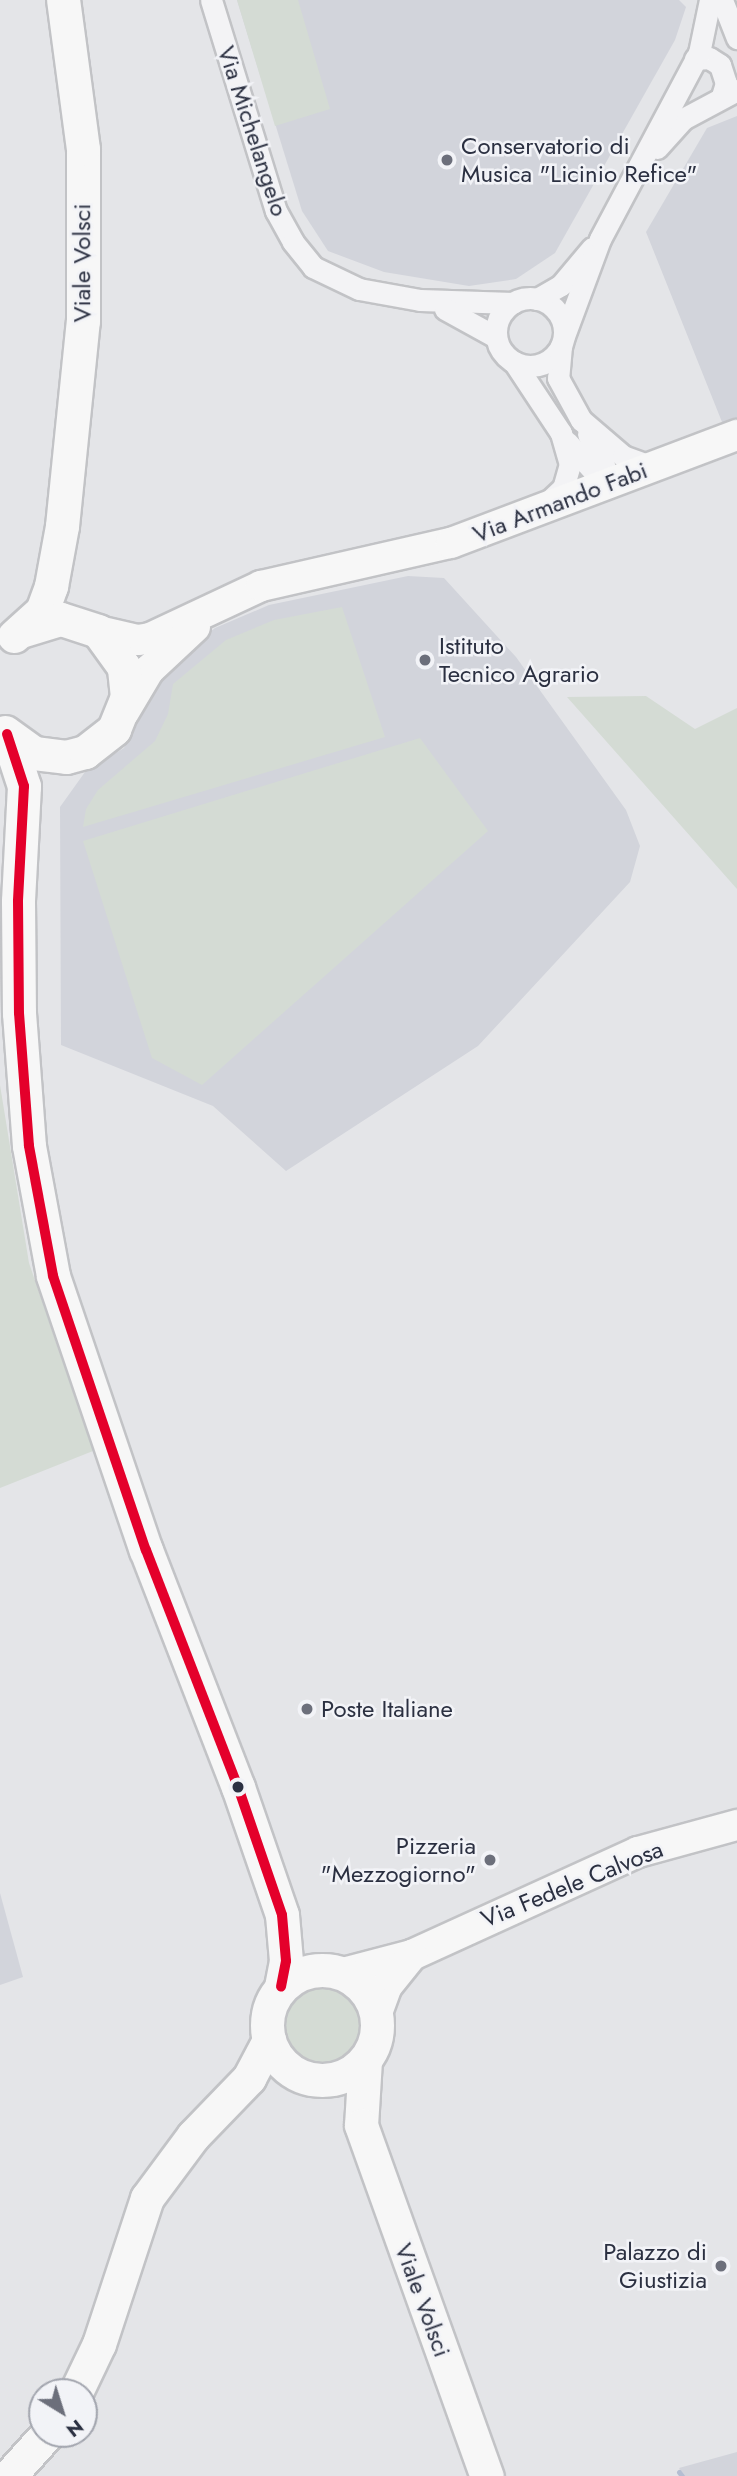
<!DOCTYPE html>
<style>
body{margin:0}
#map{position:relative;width:737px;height:2476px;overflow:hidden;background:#e4e5e8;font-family:Jost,sans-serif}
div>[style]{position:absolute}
.built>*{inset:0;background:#d2d4db}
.green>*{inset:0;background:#d4dbd4}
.round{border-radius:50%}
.stream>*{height:5px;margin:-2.5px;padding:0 2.5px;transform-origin:2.5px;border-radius:2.5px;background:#b4bed2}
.roads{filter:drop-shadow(2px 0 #c2c3c6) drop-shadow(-2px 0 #c2c3c6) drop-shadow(0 2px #c2c3c6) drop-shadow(0 -2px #c2c3c6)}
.street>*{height:21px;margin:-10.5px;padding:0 10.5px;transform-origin:10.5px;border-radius:10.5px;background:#f3f3f5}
.street>.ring{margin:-10.5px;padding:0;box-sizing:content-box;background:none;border:21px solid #f3f3f5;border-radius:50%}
.secondary>*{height:30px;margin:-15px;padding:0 15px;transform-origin:15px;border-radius:15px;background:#f7f7f7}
.primary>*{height:33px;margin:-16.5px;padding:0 16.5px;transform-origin:16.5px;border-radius:16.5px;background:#f7f7f7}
.primary>.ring{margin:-16.5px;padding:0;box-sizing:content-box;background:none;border:33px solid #f7f7f7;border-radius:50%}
.bus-1>*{height:10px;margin:-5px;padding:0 5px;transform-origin:5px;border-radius:5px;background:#e4002b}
.dots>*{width:19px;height:19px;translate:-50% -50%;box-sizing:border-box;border:4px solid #f2f3f7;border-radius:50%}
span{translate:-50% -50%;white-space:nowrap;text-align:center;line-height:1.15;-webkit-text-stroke:5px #f2f3f7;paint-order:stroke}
.street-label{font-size:24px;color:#2b3041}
.poi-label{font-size:24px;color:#2b3041}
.left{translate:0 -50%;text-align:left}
.right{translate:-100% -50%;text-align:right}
.north{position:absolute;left:28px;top:2378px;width:70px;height:70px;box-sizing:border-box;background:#f2f3f7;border:2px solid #a2a5ae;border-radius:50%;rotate:142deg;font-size:19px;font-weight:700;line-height:28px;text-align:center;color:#2b3041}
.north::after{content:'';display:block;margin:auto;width:24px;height:32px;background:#6c6f7b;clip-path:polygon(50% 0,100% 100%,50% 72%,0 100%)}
</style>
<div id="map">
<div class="built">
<i style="clip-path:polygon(237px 0,679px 0,686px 7px,675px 40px,555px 253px,516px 279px,469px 286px,384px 272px,328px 251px,302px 211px)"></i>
<i style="clip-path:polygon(737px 116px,737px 422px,724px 427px,646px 232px,707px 128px)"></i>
<i style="clip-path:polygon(408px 576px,444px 578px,516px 657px,626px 810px,640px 846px,630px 882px,478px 1046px,286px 1171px,213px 1106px,61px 1045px,60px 807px,85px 772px,124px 748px,149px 688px,162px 670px,215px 628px,269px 605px)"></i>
<i style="clip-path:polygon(0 1893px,23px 1977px,0 1985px)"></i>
<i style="clip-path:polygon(737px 2452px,737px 2476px,685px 2476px,679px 2468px)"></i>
</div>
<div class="green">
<i style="clip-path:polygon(237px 0,298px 0,330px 109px,275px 126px)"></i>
<i style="clip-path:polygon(342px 607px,385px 737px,83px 827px,86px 809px,98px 790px,155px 741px,168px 714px,173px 684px,226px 640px,274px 620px)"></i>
<i style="clip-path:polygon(646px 696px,695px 729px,737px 708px,737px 889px,567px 697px)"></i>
<i style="clip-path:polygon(420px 738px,488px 831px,202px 1085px,152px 1058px,83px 841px)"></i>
<i style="clip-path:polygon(0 1085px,29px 1263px,93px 1451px,0 1488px)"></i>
<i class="round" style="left:284px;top:1984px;width:80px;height:80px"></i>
</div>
<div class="stream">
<i style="left:679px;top:2472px;width:5px;rotate:53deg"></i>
</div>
<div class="roads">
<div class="street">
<i style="left:211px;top:0;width:221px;rotate:72.9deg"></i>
<i style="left:276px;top:211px;width:35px;rotate:61deg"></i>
<i style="left:293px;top:242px;width:32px;rotate:51deg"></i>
<i style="left:313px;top:267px;width:51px;rotate:25.6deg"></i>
<i style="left:359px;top:289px;width:62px;rotate:10.2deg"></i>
<i style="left:420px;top:300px;width:93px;rotate:1.8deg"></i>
<i style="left:722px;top:0;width:41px;rotate:68.5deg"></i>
<i style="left:695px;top:59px;width:14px;rotate:-4deg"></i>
<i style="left:709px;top:58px;width:13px;rotate:32deg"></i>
<i style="left:720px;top:65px;width:19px;rotate:72deg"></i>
<i style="left:726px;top:83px;width:14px;rotate:107deg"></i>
<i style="left:657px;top:148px;width:39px;rotate:-48deg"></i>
<i style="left:683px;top:119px;width:61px;rotate:-28.2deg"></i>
<i class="ring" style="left:496px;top:298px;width:47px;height:47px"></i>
<i style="left:537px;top:299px;width:28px;rotate:-30deg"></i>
<i style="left:561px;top:285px;width:48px;rotate:-50deg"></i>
<i style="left:445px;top:309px;width:58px;rotate:28.8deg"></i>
<i style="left:564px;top:336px;width:103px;rotate:-69.6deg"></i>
<i style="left:600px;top:239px;width:211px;rotate:-62deg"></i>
<i style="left:699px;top:53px;width:54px;rotate:-78.3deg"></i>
<i style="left:561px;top:346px;width:32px;rotate:95deg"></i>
<i style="left:558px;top:378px;width:48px;rotate:61.3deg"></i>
<i style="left:581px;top:420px;width:55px;rotate:40.6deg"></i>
<i style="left:623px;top:456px;width:33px;rotate:20deg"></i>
<i style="left:514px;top:362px;width:85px;rotate:56.5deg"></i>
<i style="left:561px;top:433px;width:32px;rotate:74deg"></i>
<i style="left:570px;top:464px;width:25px;rotate:106deg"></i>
<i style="left:563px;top:488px;width:23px;rotate:137deg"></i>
<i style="left:588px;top:434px;width:35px;rotate:63deg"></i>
<i style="left:604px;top:465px;width:22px;rotate:80deg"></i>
<i style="left:567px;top:442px;width:61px;rotate:47.7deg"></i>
</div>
<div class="secondary">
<i style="left:98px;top:631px;width:41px;rotate:12.7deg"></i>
<i style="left:138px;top:640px;width:12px;rotate:-9deg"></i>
<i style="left:150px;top:638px;width:123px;rotate:-25.1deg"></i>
<i style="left:261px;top:586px;width:195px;rotate:-12.8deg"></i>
<i style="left:451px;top:543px;width:306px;rotate:-20.7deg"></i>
<i style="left:124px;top:712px;width:49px;rotate:-59.2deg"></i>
<i style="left:149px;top:670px;width:63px;rotate:-43.1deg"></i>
<i style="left:343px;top:1973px;width:71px;rotate:-14.6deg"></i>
<i style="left:412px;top:1955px;width:248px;rotate:-24.5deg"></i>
<i style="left:638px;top:1852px;width:103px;rotate:-15.3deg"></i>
<i style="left:377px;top:2013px;width:29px;rotate:-70deg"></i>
<i style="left:387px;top:1986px;width:40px;rotate:-51deg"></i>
</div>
<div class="primary">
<i style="left:14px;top:636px;width:38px;rotate:-42deg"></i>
<i style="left:42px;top:611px;width:27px;rotate:-70deg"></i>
<i style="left:51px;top:586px;width:61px;rotate:-79.6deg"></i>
<i style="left:62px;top:526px;width:206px;rotate:-84.2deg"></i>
<i style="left:83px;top:321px;width:172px;rotate:-90deg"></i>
<i style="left:83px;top:149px;width:150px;rotate:-97.6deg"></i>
<i style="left:5px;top:732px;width:36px;rotate:36deg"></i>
<i style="left:34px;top:753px;width:32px;rotate:7deg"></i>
<i style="left:66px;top:757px;width:20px;rotate:-15deg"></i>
<i style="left:85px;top:752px;width:37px;rotate:-38deg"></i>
<i style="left:114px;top:729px;width:35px;rotate:-68deg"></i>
<i style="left:127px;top:697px;width:30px;rotate:-96deg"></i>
<i style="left:124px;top:667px;width:44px;rotate:-125.8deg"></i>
<i style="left:98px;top:631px;width:40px;rotate:-162deg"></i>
<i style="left:60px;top:619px;width:41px;rotate:162.9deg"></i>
<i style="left:7px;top:734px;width:55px;rotate:71.9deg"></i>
<i style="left:24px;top:786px;width:115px;rotate:93deg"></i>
<i style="left:18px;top:901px;width:112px;rotate:89.5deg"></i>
<i style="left:19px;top:1013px;width:133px;rotate:85.7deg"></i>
<i style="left:29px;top:1146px;width:132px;rotate:79.5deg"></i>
<i style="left:53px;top:1276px;width:289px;rotate:71.3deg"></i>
<i style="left:146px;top:1550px;width:254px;rotate:68.8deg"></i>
<i style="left:238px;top:1787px;width:135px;rotate:71deg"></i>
<i style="left:282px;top:1915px;width:46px;rotate:85deg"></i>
<i style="left:286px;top:1961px;width:26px;rotate:101deg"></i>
<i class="ring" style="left:267px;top:1970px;width:77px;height:77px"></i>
<i style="left:365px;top:2060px;width:65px;rotate:93.5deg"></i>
<i style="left:361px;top:2125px;width:373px;rotate:70.3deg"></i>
<i style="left:76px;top:2392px;width:53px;rotate:-64.4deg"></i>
<i style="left:99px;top:2344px;width:154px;rotate:-71.8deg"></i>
<i style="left:147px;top:2198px;width:77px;rotate:-53.4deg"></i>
<i style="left:193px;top:2136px;width:81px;rotate:-46deg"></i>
<i style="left:249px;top:2078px;width:43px;rotate:-62.2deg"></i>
<i style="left:9px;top:2476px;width:57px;rotate:-47.9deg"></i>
</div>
</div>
<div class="bus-1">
<i style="left:7px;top:734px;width:55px;rotate:71.9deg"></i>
<i style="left:24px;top:786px;width:115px;rotate:93deg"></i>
<i style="left:18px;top:901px;width:112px;rotate:89.5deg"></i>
<i style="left:19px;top:1013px;width:133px;rotate:85.7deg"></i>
<i style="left:29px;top:1146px;width:132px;rotate:79.5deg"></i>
<i style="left:53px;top:1276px;width:289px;rotate:71.3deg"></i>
<i style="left:146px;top:1550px;width:254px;rotate:68.8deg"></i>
<i style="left:238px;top:1787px;width:135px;rotate:71deg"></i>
<i style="left:282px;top:1915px;width:46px;rotate:85deg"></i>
<i style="left:286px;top:1961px;width:26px;rotate:101deg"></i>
</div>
<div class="dots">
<i style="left:447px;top:160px;background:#6c6f7b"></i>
<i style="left:425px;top:660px;background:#6c6f7b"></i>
<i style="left:307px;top:1709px;background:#6c6f7b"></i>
<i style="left:238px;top:1787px;background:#2b3041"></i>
<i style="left:490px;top:1860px;background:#6c6f7b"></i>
<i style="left:721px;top:2266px;background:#6c6f7b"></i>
</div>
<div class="street-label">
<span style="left:253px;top:131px;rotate:72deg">Via Michelangelo</span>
<span style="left:82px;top:263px;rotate:-90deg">Viale Volsci</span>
<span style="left:560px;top:502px;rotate:-21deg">Via Armando Fabi</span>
<span style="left:572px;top:1884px;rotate:-22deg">Via Fedele Calvosa</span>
<span style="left:423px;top:2300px;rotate:70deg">Viale Volsci</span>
</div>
<div class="poi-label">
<span class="left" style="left:461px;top:160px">Conservatorio di<br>Musica "Licinio Refice"</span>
<span class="left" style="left:439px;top:660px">Istituto<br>Tecnico Agrario</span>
<span class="left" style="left:321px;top:1709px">Poste Italiane</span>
<span class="right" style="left:476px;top:1860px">Pizzeria<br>"Mezzogiorno"</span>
<span class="right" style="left:707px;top:2266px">Palazzo di<br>Giustizia</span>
</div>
<div class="north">N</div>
</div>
